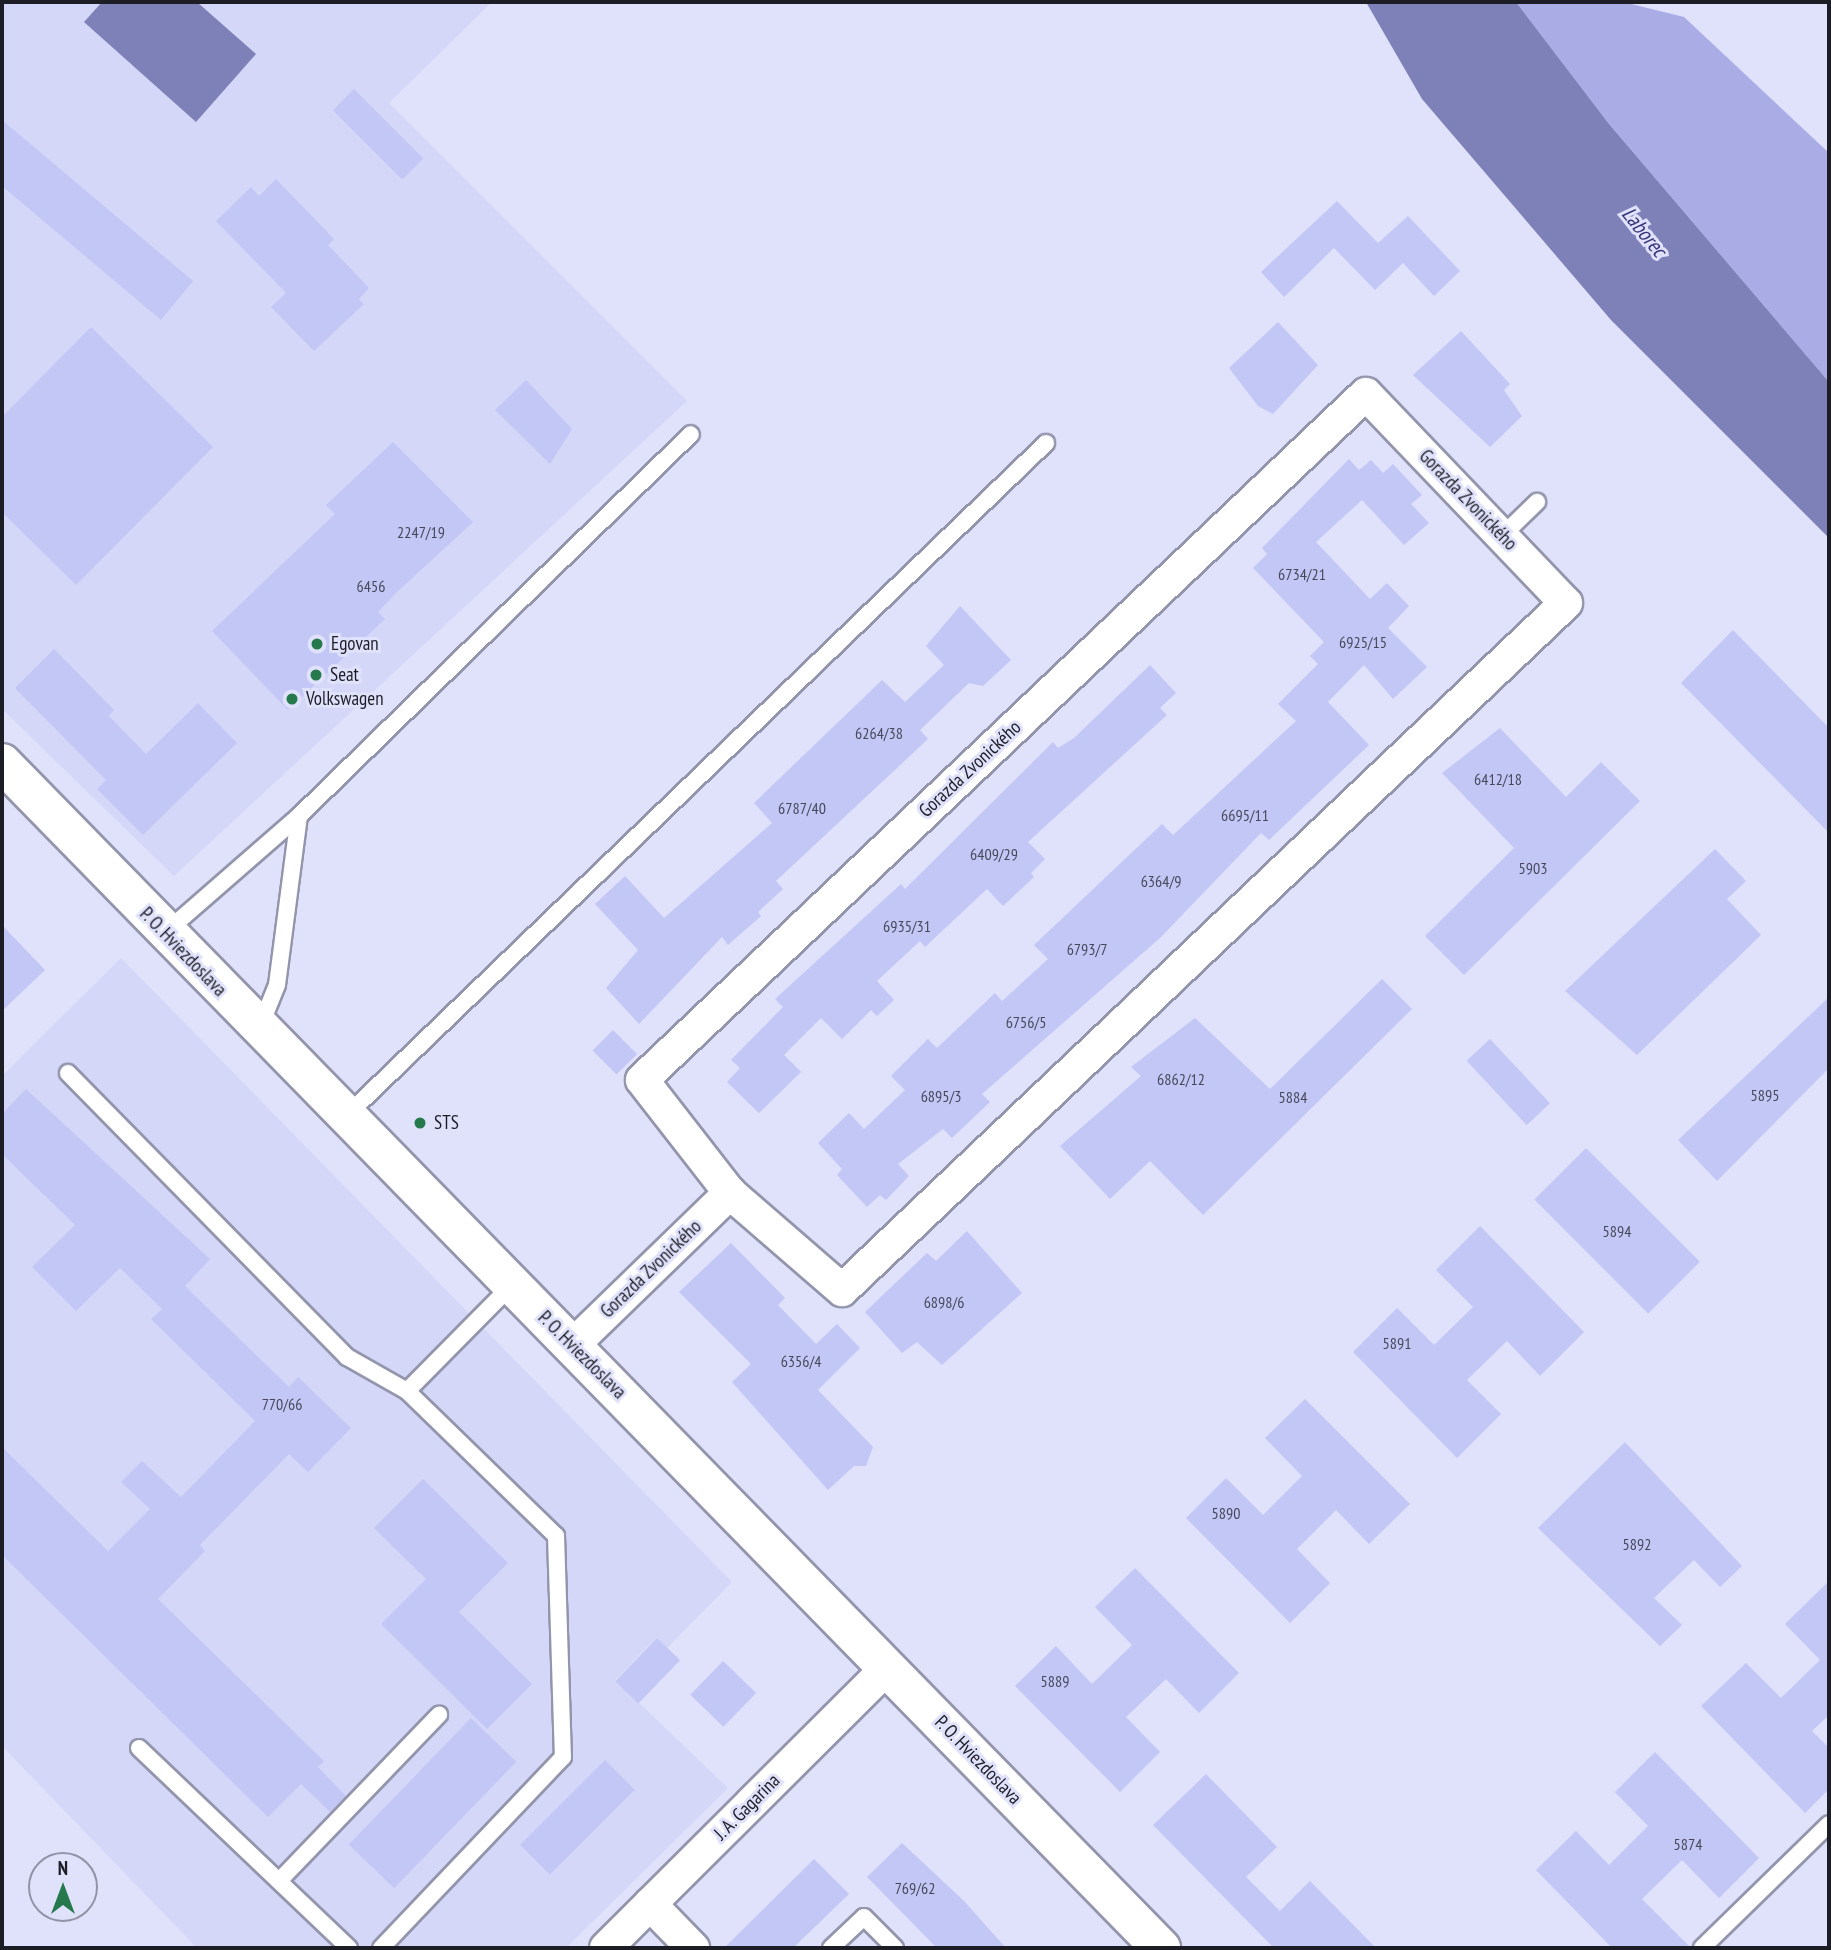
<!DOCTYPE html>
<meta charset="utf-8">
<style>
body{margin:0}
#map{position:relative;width:1831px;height:1950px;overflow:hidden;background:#e0e2fb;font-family:"PT Sans Narrow",sans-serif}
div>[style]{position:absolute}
.built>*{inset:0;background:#d4d7f7}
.green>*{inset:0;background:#a9ace5}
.water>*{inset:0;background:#7e81b8}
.building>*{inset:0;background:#c3c7f6;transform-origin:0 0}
.roads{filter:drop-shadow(2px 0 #9395ac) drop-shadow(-2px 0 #9395ac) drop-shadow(0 2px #9395ac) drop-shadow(0 -2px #9395ac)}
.lane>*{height:16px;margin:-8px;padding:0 8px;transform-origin:8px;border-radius:8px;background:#fff}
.street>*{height:32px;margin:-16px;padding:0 16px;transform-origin:16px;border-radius:16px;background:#fff}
.secondary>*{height:38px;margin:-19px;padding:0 19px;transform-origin:19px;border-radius:19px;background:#fff}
.dots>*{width:19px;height:19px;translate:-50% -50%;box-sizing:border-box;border:4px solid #e0e2fb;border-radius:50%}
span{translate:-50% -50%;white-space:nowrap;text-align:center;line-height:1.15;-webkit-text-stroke:6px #e0e2fb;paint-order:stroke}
.number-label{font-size:16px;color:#46485a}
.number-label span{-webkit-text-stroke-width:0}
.street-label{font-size:19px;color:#1d1d26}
.poi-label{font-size:19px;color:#1d1d26}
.left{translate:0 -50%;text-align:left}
.water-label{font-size:21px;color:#373478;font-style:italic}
.frame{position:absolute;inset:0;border:4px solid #1d1d26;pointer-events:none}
.north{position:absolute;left:28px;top:1852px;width:70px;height:70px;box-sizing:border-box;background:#e0e2fb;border:2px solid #9293a6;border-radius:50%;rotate:0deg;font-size:19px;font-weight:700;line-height:28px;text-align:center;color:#1d1d26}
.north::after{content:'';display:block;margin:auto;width:24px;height:32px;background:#25794c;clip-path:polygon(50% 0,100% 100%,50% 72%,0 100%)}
</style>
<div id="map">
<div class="built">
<i style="clip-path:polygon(2px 2px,492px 2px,389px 103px,687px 401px,174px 876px,2px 709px)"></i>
<i style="clip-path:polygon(121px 958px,732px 1582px,667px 1648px,656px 1638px,615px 1680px,728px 1788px,566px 1948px,197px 1948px,2px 1746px,2px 1076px)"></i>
</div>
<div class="green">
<i style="clip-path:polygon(1516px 2px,1623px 2px,1684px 17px,1829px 153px,1829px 382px,1609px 124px)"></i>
</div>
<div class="water">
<i style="clip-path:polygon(102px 2px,197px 2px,256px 54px,196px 122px,84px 22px)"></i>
<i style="clip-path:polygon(1366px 2px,1516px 2px,1609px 124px,1829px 382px,1829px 538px,1611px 320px,1422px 99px)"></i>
</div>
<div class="building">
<i style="left:354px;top:89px;width:98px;height:30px;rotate:45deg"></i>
<i style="clip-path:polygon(2px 120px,193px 281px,161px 320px,2px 186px)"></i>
<i style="clip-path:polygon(276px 179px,334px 239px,328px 245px,369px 288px,359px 299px,364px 304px,314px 351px,271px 307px,286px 293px,216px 221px,251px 187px,259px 196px)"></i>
<i style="clip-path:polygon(1337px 201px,1378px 243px,1408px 216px,1460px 271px,1434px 296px,1403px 263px,1375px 290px,1334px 248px,1284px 297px,1261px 272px)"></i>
<i style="clip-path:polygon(1278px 322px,1318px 365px,1273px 414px,1258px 406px,1229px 368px)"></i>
<i style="clip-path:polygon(91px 327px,213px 447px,76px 585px,2px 512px,2px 417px)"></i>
<i style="clip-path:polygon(1461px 331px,1510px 384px,1504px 390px,1522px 416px,1490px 447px,1413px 375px)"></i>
<i style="clip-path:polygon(526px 380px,572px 429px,550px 464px,495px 410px)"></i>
<i style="clip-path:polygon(393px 442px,473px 522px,395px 594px,378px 612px,385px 619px,288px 710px,212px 631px,335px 514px,326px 505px)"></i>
<i style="clip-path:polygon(1349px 459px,1359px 470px,1371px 460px,1383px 473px,1393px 464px,1422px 495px,1411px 504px,1429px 523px,1404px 545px,1362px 500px,1316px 542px,1370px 599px,1387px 583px,1409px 606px,1388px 628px,1427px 667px,1393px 699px,1364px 665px,1328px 702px,1369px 745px,1269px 840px,1261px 833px,1160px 938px,982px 1094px,990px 1102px,952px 1138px,943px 1129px,898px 1164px,909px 1176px,886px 1200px,880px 1195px,867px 1207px,837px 1175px,842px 1169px,818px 1143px,849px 1113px,864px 1129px,905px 1090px,891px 1076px,928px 1039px,937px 1048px,995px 993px,1002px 1001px,1048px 959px,1034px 945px,1162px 824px,1173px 835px,1296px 721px,1278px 704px,1318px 664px,1310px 656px,1324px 642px,1253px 568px,1267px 554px,1262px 548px)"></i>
<i style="clip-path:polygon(960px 606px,1011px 660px,983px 686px,969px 683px,920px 730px,928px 739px,776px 881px,783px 889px,758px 912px,761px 916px,728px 945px,722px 937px,639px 1024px,606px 988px,638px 950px,595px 904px,625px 876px,664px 918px,772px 823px,754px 803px,882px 680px,905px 702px,944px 665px,926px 646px)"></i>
<i style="clip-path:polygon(1733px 630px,1829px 728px,1829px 833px,1681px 683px)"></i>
<i style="clip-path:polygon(54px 649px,114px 710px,109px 716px,146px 754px,198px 703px,237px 743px,143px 835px,97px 789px,106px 780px,15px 688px)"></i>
<i style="clip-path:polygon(1150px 665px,1176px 693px,1160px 708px,1167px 715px,1028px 842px,1045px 859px,1031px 873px,1034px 877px,1003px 906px,987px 889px,925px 947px,920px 941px,877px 981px,894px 1000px,877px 1016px,871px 1010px,842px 1039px,821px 1018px,784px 1055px,801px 1072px,759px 1113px,727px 1082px,740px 1068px,731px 1060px,783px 1007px,775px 999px,901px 884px,905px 889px,1053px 742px,1058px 748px,1074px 738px)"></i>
<i style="clip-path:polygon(1500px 728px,1566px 797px,1601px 762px,1640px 801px,1464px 975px,1425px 936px,1514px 848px,1442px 773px)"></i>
<i style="clip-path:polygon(1715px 849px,1746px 881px,1727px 899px,1761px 935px,1637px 1055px,1565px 991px)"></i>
<i style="clip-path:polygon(2px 925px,45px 970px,2px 1011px)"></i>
<i style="clip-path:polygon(1382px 979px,1412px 1009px,1203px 1215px,1150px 1161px,1110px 1199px,1060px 1146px,1141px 1076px,1131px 1067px,1195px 1018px,1270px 1089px)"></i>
<i style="clip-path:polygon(1829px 997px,1829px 1068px,1717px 1181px,1678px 1140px)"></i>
<i style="left:613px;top:1030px;width:34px;height:29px;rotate:45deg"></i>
<i style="left:1490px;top:1039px;width:88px;height:32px;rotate:47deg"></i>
<i style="clip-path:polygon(26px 1089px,210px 1259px,185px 1286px,289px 1387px,298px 1377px,351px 1428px,308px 1472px,289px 1454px,200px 1545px,205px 1551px,158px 1599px,324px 1761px,318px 1767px,346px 1796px,330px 1812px,301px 1784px,268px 1817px,2px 1555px,2px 1447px,108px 1551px,150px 1509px,121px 1482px,142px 1461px,181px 1497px,255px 1421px,151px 1319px,162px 1309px,120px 1268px,76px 1311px,32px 1267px,75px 1225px,2px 1154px,2px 1114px)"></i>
<i style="left:1586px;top:1148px;width:161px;height:73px;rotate:45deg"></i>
<i style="clip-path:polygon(1480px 1226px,1584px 1332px,1540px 1376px,1507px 1341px,1467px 1380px,1501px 1414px,1457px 1458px,1353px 1352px,1397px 1308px,1434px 1345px,1473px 1307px,1436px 1270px)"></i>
<i style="clip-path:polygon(967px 1231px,1022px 1293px,942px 1365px,917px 1342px,902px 1353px,865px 1312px,927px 1253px,936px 1261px)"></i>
<i style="clip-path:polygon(731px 1243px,785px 1298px,778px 1305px,816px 1344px,837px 1324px,860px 1348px,818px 1390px,873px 1447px,866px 1466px,854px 1466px,828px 1490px,732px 1382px,751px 1364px,679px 1292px)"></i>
<i style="clip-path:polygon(1305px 1399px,1410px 1504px,1369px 1544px,1336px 1510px,1297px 1549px,1330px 1583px,1290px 1623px,1186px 1518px,1226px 1478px,1263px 1515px,1302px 1476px,1265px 1438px)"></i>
<i style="clip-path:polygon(1625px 1442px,1742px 1566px,1720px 1587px,1694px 1560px,1654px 1598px,1682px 1625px,1660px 1646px,1538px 1528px)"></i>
<i style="clip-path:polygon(423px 1479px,508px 1563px,459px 1612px,532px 1684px,487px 1729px,381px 1624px,426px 1579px,374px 1528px)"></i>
<i style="clip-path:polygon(1135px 1568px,1239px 1673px,1199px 1713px,1166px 1679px,1126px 1717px,1160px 1752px,1120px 1792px,1015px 1686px,1056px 1646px,1092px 1684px,1132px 1645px,1095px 1607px)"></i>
<i style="clip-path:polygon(1829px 1581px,1829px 1715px,1812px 1731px,1829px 1748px,1829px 1789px,1805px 1813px,1701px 1706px,1746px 1663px,1781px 1698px,1820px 1660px,1785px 1624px)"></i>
<i style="left:657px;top:1638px;width:32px;height:60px;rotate:44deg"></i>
<i style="left:723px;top:1661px;width:46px;height:47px;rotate:44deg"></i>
<i style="left:471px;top:1718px;width:63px;height:176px;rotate:44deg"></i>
<i style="clip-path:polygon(1655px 1752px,1759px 1858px,1719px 1898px,1682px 1860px,1642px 1899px,1691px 1948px,1612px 1948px,1536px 1870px,1576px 1831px,1609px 1865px,1648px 1826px,1615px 1792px)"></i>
<i style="left:605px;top:1760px;width:42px;height:120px;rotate:45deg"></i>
<i style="clip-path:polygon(1206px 1774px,1277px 1847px,1246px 1877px,1280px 1911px,1310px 1881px,1376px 1948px,1274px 1948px,1153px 1825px)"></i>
<i style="clip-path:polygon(902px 1843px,963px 1900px,1006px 1948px,937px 1948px,867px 1877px)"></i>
<i style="clip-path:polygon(814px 1859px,849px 1894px,793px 1948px,724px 1948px)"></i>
</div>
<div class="roads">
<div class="lane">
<i style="left:1502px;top:536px;width:49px;rotate:-44.2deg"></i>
<i style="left:167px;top:931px;width:175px;rotate:-41.1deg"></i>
<i style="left:299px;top:816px;width:547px;rotate:-44.26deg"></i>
<i style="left:260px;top:1027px;width:45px;rotate:-68deg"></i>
<i style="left:277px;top:985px;width:170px;rotate:-82.6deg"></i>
<i style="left:68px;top:1073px;width:398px;rotate:45.5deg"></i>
<i style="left:347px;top:1357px;width:69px;rotate:29.5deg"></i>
<i style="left:407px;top:1391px;width:208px;rotate:44.2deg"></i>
<i style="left:556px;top:1536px;width:221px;rotate:88.2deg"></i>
<i style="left:563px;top:1757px;width:264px;rotate:133.6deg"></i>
<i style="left:346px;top:1116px;width:971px;rotate:-43.87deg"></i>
<i style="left:407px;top:1391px;width:151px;rotate:-45.3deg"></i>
<i style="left:139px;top:1748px;width:290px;rotate:43.6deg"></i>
<i style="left:279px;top:1881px;width:231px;rotate:-46.1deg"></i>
<i style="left:831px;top:1948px;width:45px;rotate:-43.2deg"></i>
<i style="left:864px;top:1917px;width:44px;rotate:45deg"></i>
<i style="left:1702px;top:1948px;width:177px;rotate:-44.3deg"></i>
</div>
<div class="street">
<i style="left:573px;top:1345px;width:219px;rotate:-44.1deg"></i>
<i style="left:730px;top:1193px;width:143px;rotate:-127.9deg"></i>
<i style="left:642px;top:1080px;width:997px;rotate:-43.46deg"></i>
<i style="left:1366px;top:394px;width:289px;rotate:46.3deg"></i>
<i style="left:1566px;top:603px;width:998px;rotate:136.5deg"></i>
<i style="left:842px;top:1290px;width:148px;rotate:-139.1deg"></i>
<i style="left:650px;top:1904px;width:62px;rotate:45.7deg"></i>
<i style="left:606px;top:1948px;width:398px;rotate:-44.9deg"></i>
</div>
<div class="secondary">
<i style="left:2px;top:763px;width:1658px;rotate:45.64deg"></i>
</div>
</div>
<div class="dots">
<i style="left:317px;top:644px;background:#25794c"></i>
<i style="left:316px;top:675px;background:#25794c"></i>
<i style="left:292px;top:699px;background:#25794c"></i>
<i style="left:420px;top:1123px;background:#25794c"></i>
</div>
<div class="number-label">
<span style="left:421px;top:532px">2247/19</span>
<span style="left:1302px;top:574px">6734/21</span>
<span style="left:371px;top:586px">6456</span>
<span style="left:1363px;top:642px">6925/15</span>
<span style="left:879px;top:733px">6264/38</span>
<span style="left:1498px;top:779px">6412/18</span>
<span style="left:802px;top:808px">6787/40</span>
<span style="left:1245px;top:815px">6695/11</span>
<span style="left:994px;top:854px">6409/29</span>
<span style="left:1533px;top:868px">5903</span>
<span style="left:1161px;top:881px">6364/9</span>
<span style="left:907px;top:926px">6935/31</span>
<span style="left:1087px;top:949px">6793/7</span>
<span style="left:1026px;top:1022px">6756/5</span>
<span style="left:1181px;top:1079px">6862/12</span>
<span style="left:1765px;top:1095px">5895</span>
<span style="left:941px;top:1096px">6895/3</span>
<span style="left:1293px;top:1097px">5884</span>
<span style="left:1617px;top:1231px">5894</span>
<span style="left:944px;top:1302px">6898/6</span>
<span style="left:1397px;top:1343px">5891</span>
<span style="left:801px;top:1361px">6356/4</span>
<span style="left:282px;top:1404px">770/66</span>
<span style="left:1226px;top:1513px">5890</span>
<span style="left:1637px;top:1544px">5892</span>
<span style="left:1055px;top:1681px">5889</span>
<span style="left:1688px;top:1844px">5874</span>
<span style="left:915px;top:1888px">769/62</span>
</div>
<div class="street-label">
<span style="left:1468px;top:500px;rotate:46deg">Gorazda Zvonického</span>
<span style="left:970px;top:769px;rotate:-43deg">Gorazda Zvonického</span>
<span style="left:183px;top:952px;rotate:46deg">P. O. Hviezdoslava</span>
<span style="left:651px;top:1269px;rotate:-44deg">Gorazda Zvonického</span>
<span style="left:582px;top:1355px;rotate:45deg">P. O. Hviezdoslava</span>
<span style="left:978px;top:1760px;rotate:46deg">P. O. Hviezdoslava</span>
<span style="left:747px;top:1807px;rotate:-45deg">J. A. Gagarina</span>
</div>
<div class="poi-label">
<span class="left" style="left:331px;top:644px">Egovan</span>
<span class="left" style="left:330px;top:675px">Seat</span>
<span class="left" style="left:306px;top:699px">Volkswagen</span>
<span class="left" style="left:434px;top:1123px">STS</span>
</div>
<div class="water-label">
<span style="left:1644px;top:232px;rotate:51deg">Laborec</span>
</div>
<div class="frame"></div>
<div class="north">N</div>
</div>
